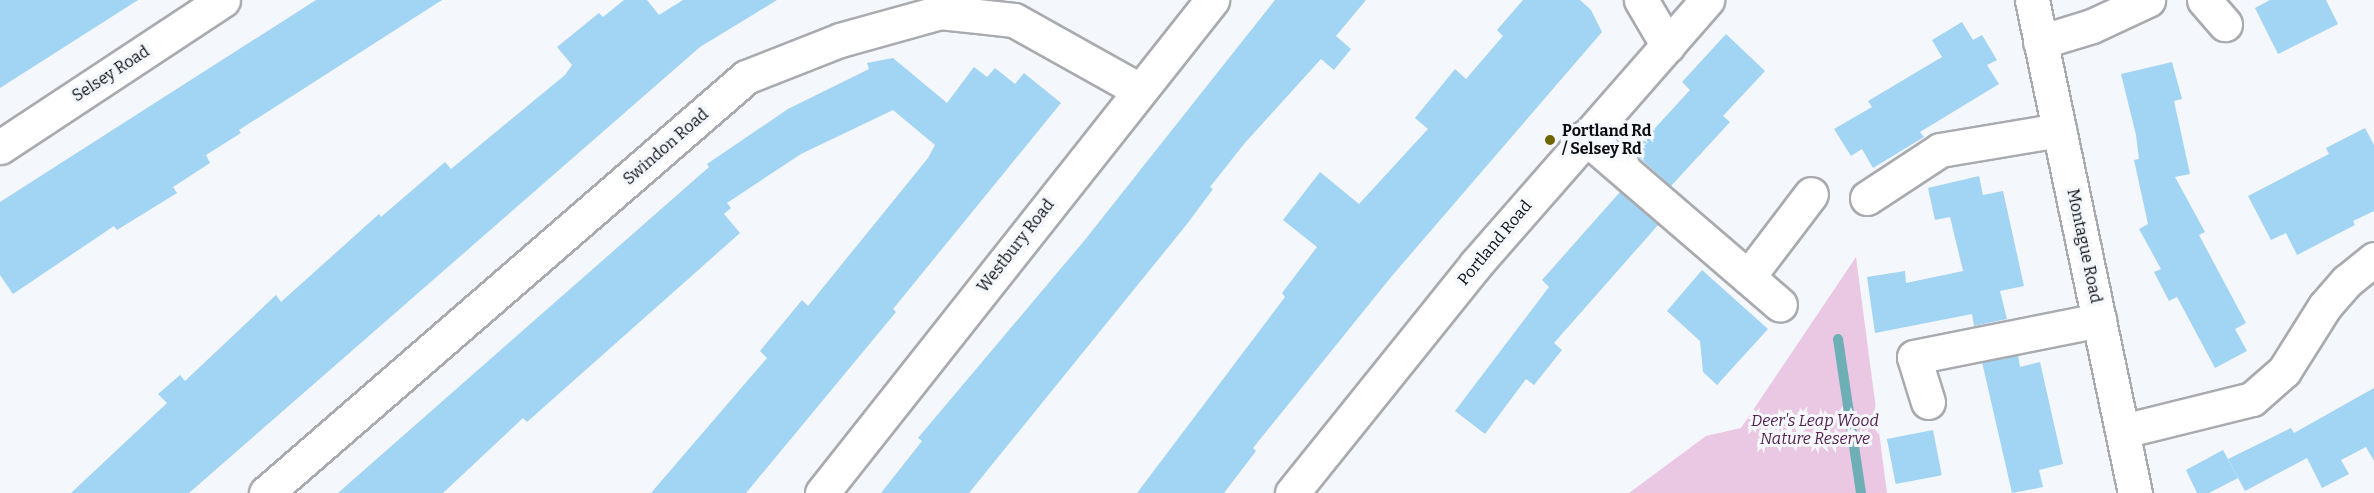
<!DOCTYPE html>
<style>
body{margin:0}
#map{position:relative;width:2374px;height:493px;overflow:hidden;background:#f4f7fc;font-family:Bitter,serif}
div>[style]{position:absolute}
.green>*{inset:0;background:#eac7e2}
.stream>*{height:10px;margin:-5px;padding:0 5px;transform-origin:5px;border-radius:5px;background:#6eafb5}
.building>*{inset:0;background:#a2d4f3;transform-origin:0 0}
.roads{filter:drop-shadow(2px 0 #a9abb0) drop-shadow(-2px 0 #a9abb0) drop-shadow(0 2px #a9abb0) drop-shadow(0 -2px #a9abb0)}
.minor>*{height:33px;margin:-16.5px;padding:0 16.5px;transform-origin:16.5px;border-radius:16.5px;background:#fff}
.major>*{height:33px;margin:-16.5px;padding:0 16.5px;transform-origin:16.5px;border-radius:16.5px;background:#fff}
.dots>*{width:16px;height:16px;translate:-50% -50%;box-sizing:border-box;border:3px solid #f4f7fc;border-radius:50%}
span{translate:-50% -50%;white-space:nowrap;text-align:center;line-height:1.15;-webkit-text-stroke:6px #f4f7fc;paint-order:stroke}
.street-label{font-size:16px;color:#0d0d0f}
.poi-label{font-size:16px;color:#0d0d0f;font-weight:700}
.left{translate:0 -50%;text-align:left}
.park-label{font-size:16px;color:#531f4b;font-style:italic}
</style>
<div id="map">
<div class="green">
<i style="clip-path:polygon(1856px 257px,1887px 493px,1629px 493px,1706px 436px,1741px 428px)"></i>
</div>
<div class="stream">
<i style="left:1838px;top:339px;width:156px;rotate:81.5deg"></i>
</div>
<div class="building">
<i style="clip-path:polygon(0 0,138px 0,0 88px)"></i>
<i style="clip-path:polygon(316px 0,442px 0,239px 130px,241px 133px,206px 155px,210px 163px,173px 187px,177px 193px,117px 230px,114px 226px,13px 294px,0 275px,0 202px)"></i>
<i style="clip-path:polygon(624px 0,647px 0,659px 15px,683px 0,777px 0,700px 47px,189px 493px,71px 493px,167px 403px,158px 394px,180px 375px,185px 381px,276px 295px,281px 302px,379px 214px,381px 217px,445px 162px,451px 169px,565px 75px,572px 65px,557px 47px,599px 13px,603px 17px)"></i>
<i style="clip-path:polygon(1275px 0,1366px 0,1336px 36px,1351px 49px,1334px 70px,1321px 59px,1244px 144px,1210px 187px,1213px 189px,1187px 224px,969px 493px,881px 493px,922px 441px,918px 438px,1084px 241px)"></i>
<i style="clip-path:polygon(1523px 0,1580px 0,1591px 10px,1602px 32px,1391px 277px,1253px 448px,1256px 451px,1224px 493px,1137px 493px,1285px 297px,1282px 293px,1317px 247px,1283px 220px,1320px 172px,1359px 204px,1428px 129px,1415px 118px,1455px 69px,1466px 79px,1503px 36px,1497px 30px)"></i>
<i style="clip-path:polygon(2270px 0,2326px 0,2338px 24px,2278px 54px,2255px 8px)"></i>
<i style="clip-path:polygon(1962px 22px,1973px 40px,1982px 35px,1997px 60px,1987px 65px,1999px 84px,1920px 132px,1924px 137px,1873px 168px,1862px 149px,1851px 156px,1834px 129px,1872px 107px,1868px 101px,1942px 57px,1932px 40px)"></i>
<i style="clip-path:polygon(1726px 34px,1765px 71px,1723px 116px,1730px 122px,1671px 186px,1633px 152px,1690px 90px,1682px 82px)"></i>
<i style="clip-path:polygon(893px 58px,947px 103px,974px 67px,987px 77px,995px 68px,1015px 84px,1024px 73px,1061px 103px,893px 309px,896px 312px,746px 493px,651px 493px,767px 358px,760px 351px,802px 300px,808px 306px,928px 158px,935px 145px,893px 110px,801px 154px,727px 203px,731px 208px,724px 214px,740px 233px,527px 422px,523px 418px,443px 493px,338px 493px,709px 167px,707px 164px,788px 109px,869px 69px,867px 63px)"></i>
<i style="clip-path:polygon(2172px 62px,2182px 99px,2174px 101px,2190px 174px,2175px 177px,2205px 232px,2199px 235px,2246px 323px,2235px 329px,2247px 351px,2215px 368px,2177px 297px,2169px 301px,2154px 272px,2161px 269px,2139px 229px,2148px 224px,2134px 160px,2139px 159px,2136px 135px,2121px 74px)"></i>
<i style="clip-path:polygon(2365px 128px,2374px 145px,2374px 211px,2353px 221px,2355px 225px,2297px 255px,2286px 233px,2271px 240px,2248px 196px,2329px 154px,2326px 148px)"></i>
<i style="clip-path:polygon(1979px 176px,1983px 195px,2003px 191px,2024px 286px,2000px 291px,2007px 319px,1974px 326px,1972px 314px,1875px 333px,1867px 277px,1905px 271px,1906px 283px,1963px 271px,1950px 217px,1935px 220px,1928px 188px)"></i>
<i style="clip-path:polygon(1620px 192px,1658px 225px,1554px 343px,1562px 350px,1534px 385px,1526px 379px,1485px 434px,1455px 411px,1549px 287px,1542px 280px)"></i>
<i style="clip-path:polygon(1702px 270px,1768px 329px,1717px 385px,1703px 372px,1700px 341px,1667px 311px)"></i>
<i style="clip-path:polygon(2018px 355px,2020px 367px,2040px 362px,2063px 464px,2039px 470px,2043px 487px,2012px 493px,1982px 362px)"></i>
<i style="clip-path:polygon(2374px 388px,2374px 461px,2366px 447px,2341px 460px,2349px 474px,2322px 488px,2307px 458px,2245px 491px,2228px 459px,2291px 428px,2294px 433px)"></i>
<i style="left:1933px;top:430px;width:46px;height:47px;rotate:79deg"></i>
<i style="clip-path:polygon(2223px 450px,2238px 478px,2209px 493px,2197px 493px,2186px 470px)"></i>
</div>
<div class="roads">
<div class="minor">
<i style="left:1641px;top:0;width:53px;rotate:59.6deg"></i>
<i style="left:2032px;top:0;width:504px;rotate:78.2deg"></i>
<i style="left:2204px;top:0;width:32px;rotate:49deg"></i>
<i style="left:2040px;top:42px;width:54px;rotate:-17.1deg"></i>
<i style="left:2092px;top:26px;width:62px;rotate:-24.9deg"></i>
<i style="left:1585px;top:137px;width:257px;rotate:40.7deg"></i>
<i style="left:0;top:147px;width:267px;rotate:-33.4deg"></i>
<i style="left:1867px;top:198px;width:87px;rotate:-33.3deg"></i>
<i style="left:1940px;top:150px;width:121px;rotate:-9.5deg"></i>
<i style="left:1748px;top:277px;width:104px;rotate:-52.8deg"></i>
<i style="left:1928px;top:402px;width:47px;rotate:-107.3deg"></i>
<i style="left:1914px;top:357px;width:189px;rotate:-11.3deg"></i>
<i style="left:2123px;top:431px;width:133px;rotate:-13.9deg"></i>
<i style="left:2252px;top:399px;width:43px;rotate:-41.2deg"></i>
<i style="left:2284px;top:371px;width:77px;rotate:-57.8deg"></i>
<i style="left:2325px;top:306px;width:33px;rotate:-49deg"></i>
<i style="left:2347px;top:281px;width:35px;rotate:-39deg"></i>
<i style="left:266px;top:493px;width:635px;rotate:-40.91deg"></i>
<i style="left:746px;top:77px;width:101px;rotate:-21.5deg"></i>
<i style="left:840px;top:40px;width:104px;rotate:-15.6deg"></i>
<i style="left:940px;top:12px;width:74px;rotate:6.2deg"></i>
<i style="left:1014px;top:20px;width:143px;rotate:29.2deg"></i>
<i style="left:822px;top:493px;width:629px;rotate:-51.65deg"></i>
</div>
<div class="major">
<i style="left:1292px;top:493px;width:294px;rotate:-51.2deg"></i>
<i style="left:1476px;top:264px;width:351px;rotate:-48.8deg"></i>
</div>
</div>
<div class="dots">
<i style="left:1550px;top:140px;background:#6e6700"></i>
</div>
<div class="street-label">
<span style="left:111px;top:74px;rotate:-33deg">Selsey Road</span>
<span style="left:666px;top:147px;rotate:-41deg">Swindon Road</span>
<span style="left:1495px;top:243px;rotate:-50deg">Portland Road</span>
<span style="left:1016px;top:246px;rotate:-52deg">Westbury Road</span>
<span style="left:2084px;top:246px;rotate:78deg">Montague Road</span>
</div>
<div class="poi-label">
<span class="left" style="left:1562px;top:140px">Portland Rd<br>/ Selsey Rd</span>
</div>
<div class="park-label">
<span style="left:1815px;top:430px">Deer's Leap Wood<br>Nature Reserve</span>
</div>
</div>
